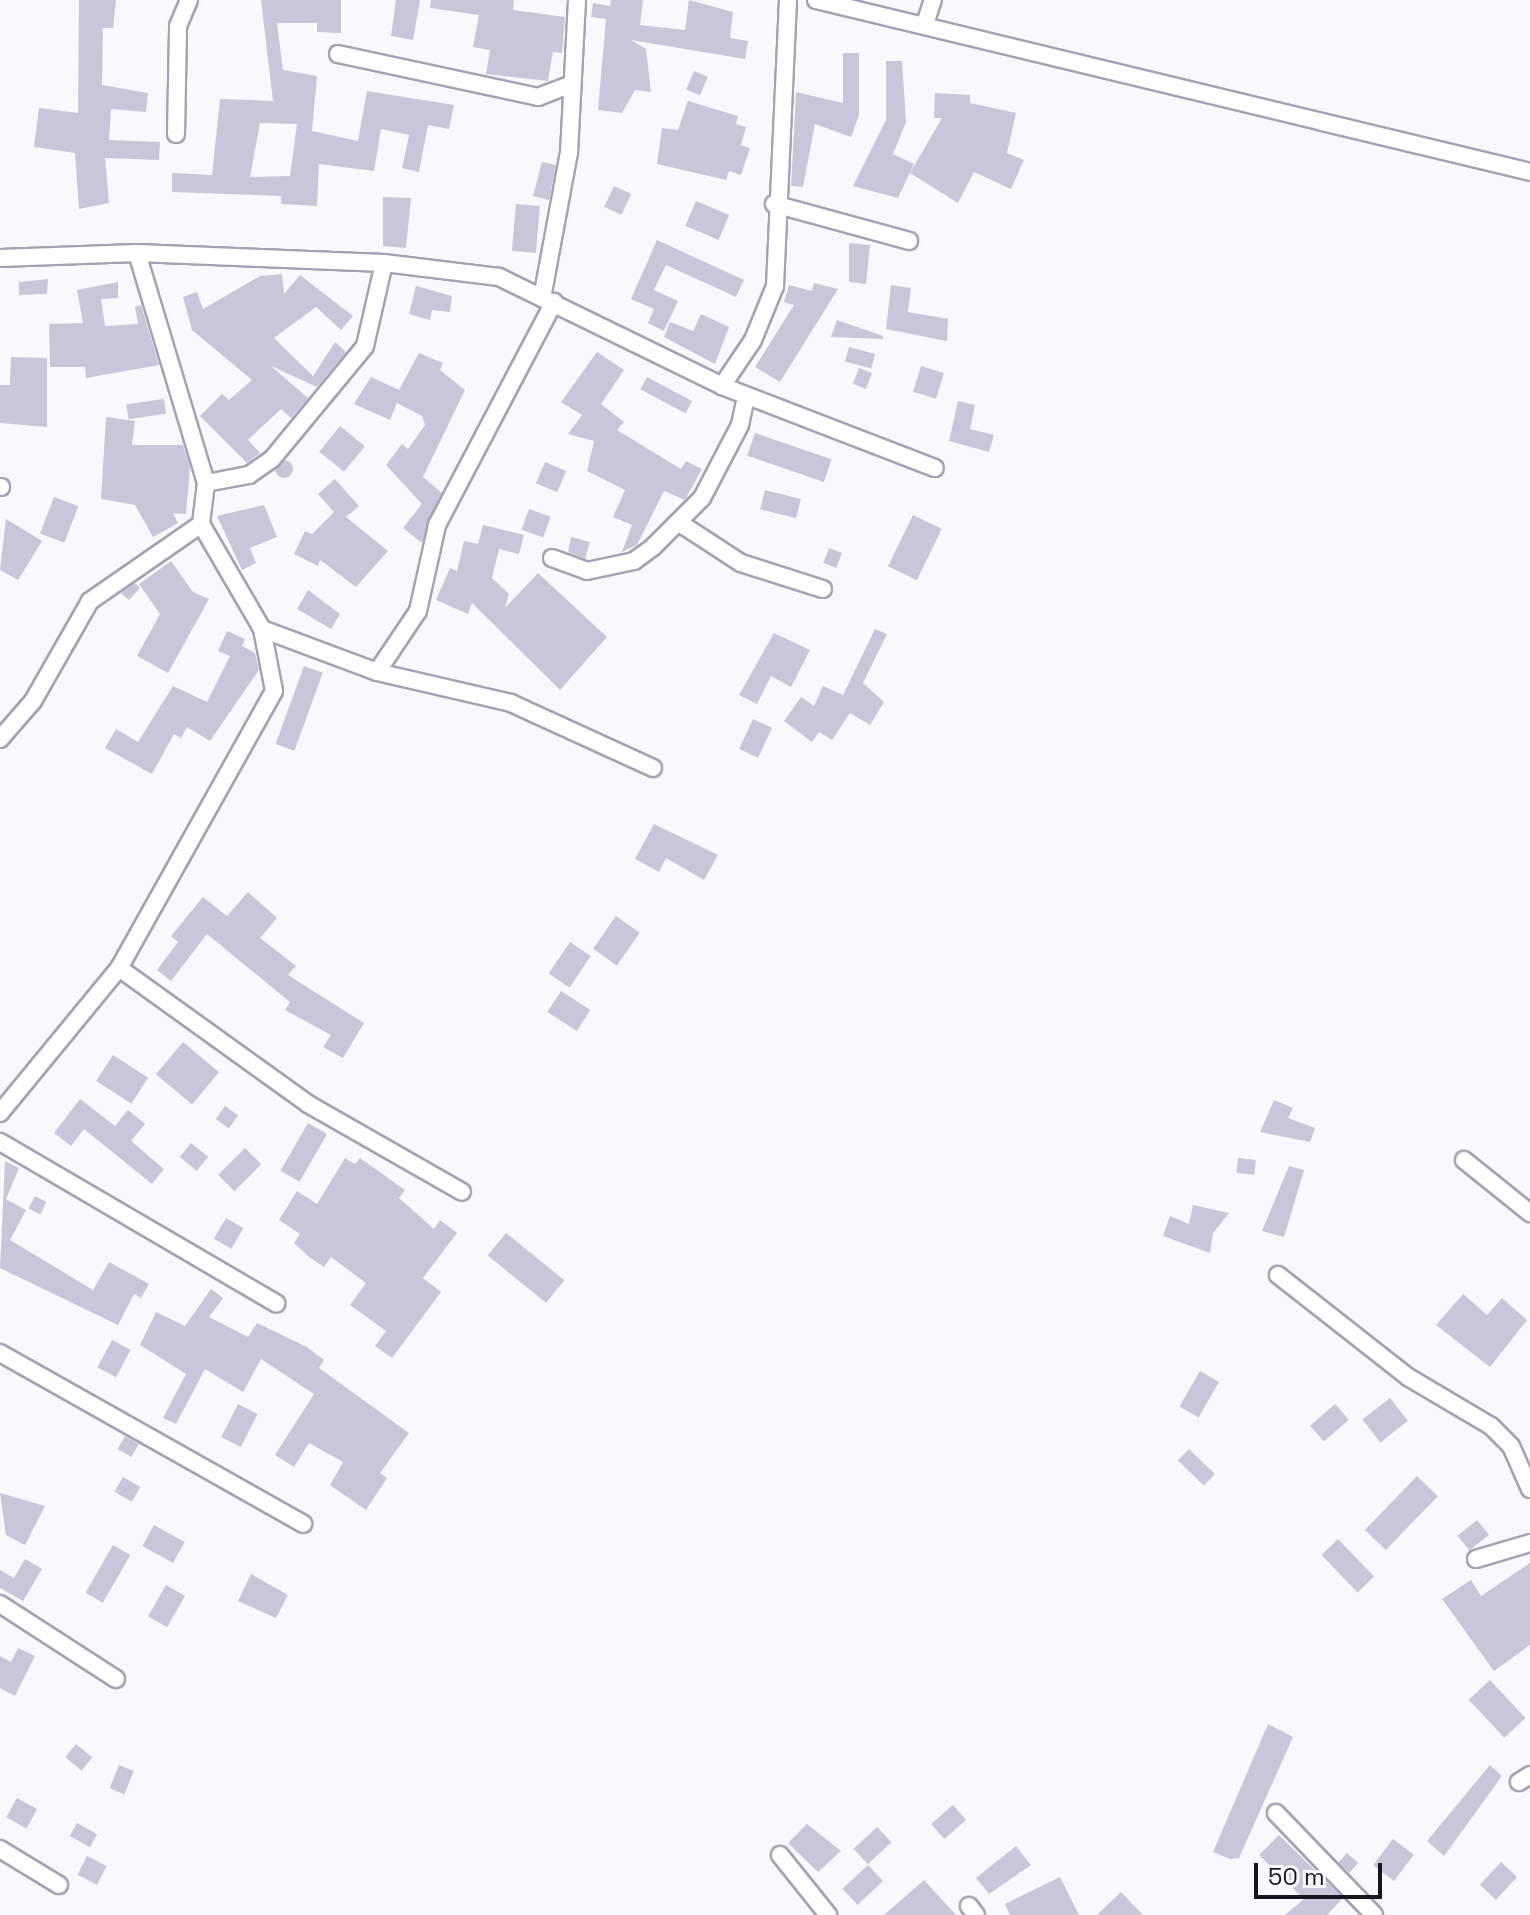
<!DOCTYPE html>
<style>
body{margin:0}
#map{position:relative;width:1530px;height:1915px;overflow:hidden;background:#f9f8fc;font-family:"Space Grotesk",sans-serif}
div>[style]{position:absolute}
.building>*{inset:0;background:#c9c6da;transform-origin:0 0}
.round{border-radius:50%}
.roads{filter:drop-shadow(2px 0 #a6a2b6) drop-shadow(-2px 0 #a6a2b6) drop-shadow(0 2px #a6a2b6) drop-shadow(0 -2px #a6a2b6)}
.minor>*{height:16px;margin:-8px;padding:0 8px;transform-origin:8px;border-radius:8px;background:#fff}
span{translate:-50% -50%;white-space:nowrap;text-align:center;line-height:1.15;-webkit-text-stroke:6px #f9f8fc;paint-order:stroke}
.scale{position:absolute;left:1254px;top:1863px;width:128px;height:36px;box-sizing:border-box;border:4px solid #18161e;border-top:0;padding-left:10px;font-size:24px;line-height:28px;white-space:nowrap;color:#18161e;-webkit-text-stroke:6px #f9f8fc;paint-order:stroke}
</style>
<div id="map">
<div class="building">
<i style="clip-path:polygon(79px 0,116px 0,113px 28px,103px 28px,102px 85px,148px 93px,146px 112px,111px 109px,109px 140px,160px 142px,159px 160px,105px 158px,109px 203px,79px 209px,75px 153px,34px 147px,39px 108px,78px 113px)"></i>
<i style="clip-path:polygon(evenodd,261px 0,341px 0,341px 33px,317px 32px,317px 23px,277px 23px,283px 70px,317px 76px,312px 131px,358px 141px,367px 91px,454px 105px,449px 129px,428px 125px,419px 172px,402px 168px,409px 135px,381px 129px,374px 171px,319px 164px,317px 206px,281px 204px,281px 196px,172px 192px,172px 173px,212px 175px,220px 99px,273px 101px,261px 0,260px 123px,297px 124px,290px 176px,250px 177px,260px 123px)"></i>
<i style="clip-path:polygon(396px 0,420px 0,413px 40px,391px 36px)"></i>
<i style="clip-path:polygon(431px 0,514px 0,513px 10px,565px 17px,562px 53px,553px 52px,548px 81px,486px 74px,490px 50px,473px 47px,479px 15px,430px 8px)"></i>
<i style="clip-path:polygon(611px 0,643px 0,640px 25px,685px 30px,689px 0,733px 12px,730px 38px,748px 41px,745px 59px,631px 40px,646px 49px,651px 92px,635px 90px,622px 113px,598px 110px,606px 19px,591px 17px,593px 3px,610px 6px)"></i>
<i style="clip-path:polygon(843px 53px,859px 53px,859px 115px,851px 137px,815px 124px,803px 187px,791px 186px,796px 92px,843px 103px)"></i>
<i style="clip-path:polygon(886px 61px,902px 61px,906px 122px,893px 154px,914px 164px,898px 198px,853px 186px,886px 120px)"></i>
<i style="left:694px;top:71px;width:15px;height:20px;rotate:23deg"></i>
<i style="clip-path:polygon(935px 93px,970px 95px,970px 103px,1016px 113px,1007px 153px,1024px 160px,1011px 189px,974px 172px,958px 203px,910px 173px,942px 118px,934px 118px)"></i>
<i style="clip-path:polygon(688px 101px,738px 116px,736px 124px,746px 127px,741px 145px,750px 148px,741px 175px,729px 171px,726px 180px,657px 164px,662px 128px,678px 130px)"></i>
<i style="clip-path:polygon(542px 162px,556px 165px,549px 200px,533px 196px)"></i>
<i style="left:614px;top:186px;width:19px;height:23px;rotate:25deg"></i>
<i style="clip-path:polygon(383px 197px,411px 198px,406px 248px,383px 246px)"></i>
<i style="left:696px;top:201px;width:36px;height:27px;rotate:23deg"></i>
<i style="left:516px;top:204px;width:24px;height:47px;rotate:5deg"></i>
<i style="clip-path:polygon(657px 240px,744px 280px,736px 297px,666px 265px,654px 290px,678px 301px,664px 331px,648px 323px,654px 309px,631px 299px)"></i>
<i style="clip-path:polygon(849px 243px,870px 245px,866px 284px,849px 282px)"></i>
<i style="clip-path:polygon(282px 274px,284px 294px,300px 275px,353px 316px,341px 330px,316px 307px,274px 338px,313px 376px,335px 342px,346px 352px,317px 387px,271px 366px,308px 398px,291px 418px,281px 409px,248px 440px,260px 453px,247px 463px,200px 416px,222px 394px,229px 400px,252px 380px,192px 330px,183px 297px,197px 292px,203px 309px,260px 276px)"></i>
<i style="clip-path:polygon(48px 279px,47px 294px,19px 295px,19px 282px)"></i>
<i style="clip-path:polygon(118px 282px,118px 298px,101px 299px,105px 326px,138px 324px,135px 307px,141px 305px,159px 365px,86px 378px,85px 367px,50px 367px,49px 324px,83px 323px,77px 290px)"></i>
<i style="clip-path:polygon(814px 283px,838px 289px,780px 382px,755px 367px,794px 305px,784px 302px,789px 285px,812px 291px)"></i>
<i style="clip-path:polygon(891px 285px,911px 288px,908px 312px,948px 319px,947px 341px,886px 329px)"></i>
<i style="clip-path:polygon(416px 286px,452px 296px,450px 312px,432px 310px,430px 320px,409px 314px)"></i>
<i style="clip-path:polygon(701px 314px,729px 327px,715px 364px,664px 337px,670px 322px,693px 331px)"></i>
<i style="clip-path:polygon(837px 320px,883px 336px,883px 339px,831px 337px)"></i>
<i style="left:849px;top:347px;width:27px;height:15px;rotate:15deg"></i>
<i style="clip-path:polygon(597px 352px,624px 370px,601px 404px,624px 422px,617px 430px,681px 469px,686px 461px,702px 469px,685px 500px,664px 491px,637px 545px,622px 552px,632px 525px,613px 517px,625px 490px,587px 471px,594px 441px,568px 434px,582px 415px,561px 402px)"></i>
<i style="clip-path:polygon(419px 353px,443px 363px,440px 370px,465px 390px,423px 477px,442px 493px,422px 543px,403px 528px,422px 504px,386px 465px,402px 444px,408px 449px,425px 425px,422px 416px,397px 403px,390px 420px,354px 404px,371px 377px,399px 390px)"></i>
<i style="clip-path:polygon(11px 357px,47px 358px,47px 427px,0 423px,0 385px,10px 385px)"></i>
<i style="left:921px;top:366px;width:24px;height:27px;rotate:17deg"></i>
<i style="left:859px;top:368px;width:14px;height:17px;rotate:21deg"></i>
<i style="left:647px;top:377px;width:51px;height:14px;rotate:28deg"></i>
<i style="left:164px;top:399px;width:15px;height:38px;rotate:82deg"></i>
<i style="clip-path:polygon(958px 401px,975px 405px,970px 429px,994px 435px,989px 452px,949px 441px)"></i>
<i style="clip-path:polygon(106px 417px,135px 421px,132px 445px,183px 445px,190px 467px,186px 514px,173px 513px,178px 523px,153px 537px,135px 505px,101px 499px)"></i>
<i style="left:340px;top:426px;width:32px;height:33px;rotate:39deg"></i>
<i style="left:755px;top:433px;width:81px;height:24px;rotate:19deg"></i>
<i class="round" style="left:275px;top:460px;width:18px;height:18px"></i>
<i style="left:545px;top:462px;width:23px;height:23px;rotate:23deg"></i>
<i style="clip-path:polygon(335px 479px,359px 506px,346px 517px,388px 551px,356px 587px,320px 560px,318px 566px,294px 554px,305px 531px,312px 534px,334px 512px,318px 494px)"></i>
<i style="left:765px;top:490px;width:37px;height:20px;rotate:14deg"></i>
<i style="left:54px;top:497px;width:26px;height:39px;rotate:21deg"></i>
<i style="clip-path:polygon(264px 505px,277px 537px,250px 548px,256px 563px,242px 570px,217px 516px)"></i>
<i style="left:529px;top:509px;width:23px;height:22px;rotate:20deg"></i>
<i style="left:913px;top:515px;width:32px;height:57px;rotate:26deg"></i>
<i style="clip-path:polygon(6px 519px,42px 541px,18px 580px,0 570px)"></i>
<i style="clip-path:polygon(483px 525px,524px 535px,519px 554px,499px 549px,492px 578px,509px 594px,505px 608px,538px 573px,607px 637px,560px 690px,472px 603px,468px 614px,436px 600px,450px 568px,457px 571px,464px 541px,478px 544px)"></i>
<i style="clip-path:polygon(571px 537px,590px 542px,585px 559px,568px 552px)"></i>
<i style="left:829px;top:548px;width:14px;height:16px;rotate:21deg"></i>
<i style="clip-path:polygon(171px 561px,193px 592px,209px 599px,168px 673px,137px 656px,160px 614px,139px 584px)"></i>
<i style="clip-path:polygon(135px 583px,140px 588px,129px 600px,121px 593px)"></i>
<i style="clip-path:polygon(308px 590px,340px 614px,331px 629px,297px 609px)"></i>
<i style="clip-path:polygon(875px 629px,887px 634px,863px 683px,884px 702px,870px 725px,850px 713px,832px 740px,819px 732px,812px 742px,784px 721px,801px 697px,814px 706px,823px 686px,843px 695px)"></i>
<i style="clip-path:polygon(227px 631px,245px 639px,242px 646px,255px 653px,259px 670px,210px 741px,187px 727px,181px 738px,174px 734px,152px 774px,105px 748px,116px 729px,138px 742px,173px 686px,207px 702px,230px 656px,218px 651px)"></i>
<i style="clip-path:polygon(774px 633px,810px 650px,791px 687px,771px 676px,757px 704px,739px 695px)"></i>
<i style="left:304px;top:666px;width:20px;height:83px;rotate:20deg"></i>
<i style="left:753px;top:719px;width:21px;height:33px;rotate:25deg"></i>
<i style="clip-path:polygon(654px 824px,718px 855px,704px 880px,666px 858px,659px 872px,635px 859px)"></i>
<i style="clip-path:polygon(248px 892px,277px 918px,260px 938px,296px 966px,288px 975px,364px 1023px,343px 1058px,323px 1047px,331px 1035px,285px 1010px,290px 1002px,207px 934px,171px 981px,157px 970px,178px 942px,171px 936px,203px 897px,227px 916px)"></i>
<i style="left:616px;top:916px;width:29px;height:40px;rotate:35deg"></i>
<i style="left:570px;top:942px;width:25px;height:38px;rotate:34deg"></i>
<i style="left:561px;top:991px;width:35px;height:25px;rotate:33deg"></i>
<i style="left:183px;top:1042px;width:47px;height:42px;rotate:40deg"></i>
<i style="left:113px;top:1055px;width:42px;height:31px;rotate:33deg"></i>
<i style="clip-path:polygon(80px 1099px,115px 1126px,128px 1110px,145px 1124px,131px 1141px,164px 1169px,152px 1184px,84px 1129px,71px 1146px,54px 1133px)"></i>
<i style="clip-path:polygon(1274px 1100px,1293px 1108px,1288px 1118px,1315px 1128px,1310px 1142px,1260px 1132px)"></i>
<i style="left:225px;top:1106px;width:16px;height:16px;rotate:35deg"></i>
<i style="left:308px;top:1123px;width:22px;height:55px;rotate:30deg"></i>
<i style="left:191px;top:1143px;width:22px;height:18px;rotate:39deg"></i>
<i style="left:245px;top:1148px;width:23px;height:38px;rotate:45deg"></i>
<i style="clip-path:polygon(345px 1158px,355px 1164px,360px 1158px,405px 1190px,399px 1198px,434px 1229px,440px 1220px,457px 1233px,423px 1278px,441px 1292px,392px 1358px,375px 1346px,386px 1331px,350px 1305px,366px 1283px,331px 1257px,324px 1267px,309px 1257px,294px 1243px,300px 1234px,279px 1220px,297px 1191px,317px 1204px)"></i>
<i style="left:1238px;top:1158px;width:18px;height:15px;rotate:6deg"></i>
<i style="clip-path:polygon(5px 1161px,19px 1168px,6px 1199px,26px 1210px,10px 1240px,93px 1290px,109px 1262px,149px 1284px,141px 1298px,134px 1294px,118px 1325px,0 1268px)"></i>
<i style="clip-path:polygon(1289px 1166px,1304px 1170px,1284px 1237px,1262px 1231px)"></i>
<i style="left:35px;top:1196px;width:13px;height:14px;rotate:27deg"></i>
<i style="clip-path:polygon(1193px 1205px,1229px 1213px,1213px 1233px,1210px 1253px,1163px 1236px,1170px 1216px,1189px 1224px)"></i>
<i style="left:226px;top:1218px;width:20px;height:24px;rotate:30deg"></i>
<i style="left:506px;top:1233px;width:75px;height:29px;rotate:39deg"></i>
<i style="clip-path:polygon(211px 1289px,223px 1298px,209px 1317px,248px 1337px,257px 1323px,307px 1347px,324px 1360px,319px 1368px,409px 1433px,380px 1473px,387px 1478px,366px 1510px,330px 1485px,343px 1462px,309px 1443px,294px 1467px,275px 1455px,314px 1394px,261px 1359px,243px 1392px,205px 1369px,176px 1424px,163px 1418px,186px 1374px,140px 1345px,156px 1312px,185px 1326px)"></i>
<i style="clip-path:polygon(1463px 1294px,1487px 1315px,1502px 1298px,1527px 1320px,1490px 1367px,1436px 1325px)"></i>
<i style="left:112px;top:1340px;width:21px;height:31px;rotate:28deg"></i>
<i style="left:1200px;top:1371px;width:22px;height:41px;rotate:30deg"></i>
<i style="left:1390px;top:1398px;width:29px;height:35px;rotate:52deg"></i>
<i style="left:238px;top:1404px;width:22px;height:37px;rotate:27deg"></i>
<i style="left:1335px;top:1404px;width:21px;height:33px;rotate:49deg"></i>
<i style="left:125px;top:1436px;width:16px;height:15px;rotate:30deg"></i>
<i style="left:1189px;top:1449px;width:36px;height:16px;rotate:44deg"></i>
<i style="left:1417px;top:1476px;width:29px;height:75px;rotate:44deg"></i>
<i style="left:123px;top:1477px;width:20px;height:17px;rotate:30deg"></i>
<i style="clip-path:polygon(0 1493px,45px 1506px,25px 1545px,6px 1535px)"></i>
<i style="left:1477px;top:1520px;width:19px;height:25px;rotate:51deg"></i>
<i style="left:154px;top:1525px;width:35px;height:24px;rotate:29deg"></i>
<i style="left:1338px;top:1539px;width:52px;height:23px;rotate:46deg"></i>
<i style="left:113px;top:1545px;width:20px;height:55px;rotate:30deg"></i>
<i style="clip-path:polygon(25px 1559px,42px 1569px,23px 1601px,0 1588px,0 1570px,14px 1578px)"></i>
<i style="clip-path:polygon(1530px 1563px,1530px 1645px,1494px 1671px,1442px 1599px,1471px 1580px,1481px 1596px)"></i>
<i style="clip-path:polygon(251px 1574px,288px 1595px,276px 1618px,238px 1601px)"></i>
<i style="left:166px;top:1585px;width:22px;height:36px;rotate:30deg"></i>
<i style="clip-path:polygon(18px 1648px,35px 1656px,15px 1696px,0 1688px,0 1656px,11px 1662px)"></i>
<i style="left:1490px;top:1680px;width:52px;height:29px;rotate:47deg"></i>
<i style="clip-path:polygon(1268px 1724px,1293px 1737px,1239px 1858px,1230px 1859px,1213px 1852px)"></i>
<i style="left:76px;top:1744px;width:21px;height:17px;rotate:39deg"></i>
<i style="left:119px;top:1765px;width:16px;height:25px;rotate:22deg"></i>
<i style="clip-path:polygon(1490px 1765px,1502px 1776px,1444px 1856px,1427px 1841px)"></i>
<i style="left:17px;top:1798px;width:23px;height:22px;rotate:29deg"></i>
<i style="left:953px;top:1805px;width:20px;height:29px;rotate:49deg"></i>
<i style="left:77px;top:1823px;width:23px;height:15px;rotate:29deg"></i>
<i style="clip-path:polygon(807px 1824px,841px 1851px,818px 1872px,788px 1843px)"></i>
<i style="left:877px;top:1827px;width:21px;height:32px;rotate:47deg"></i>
<i style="clip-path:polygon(1279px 1835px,1343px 1898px,1327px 1915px,1285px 1915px,1304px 1899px,1259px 1855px)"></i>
<i style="left:1393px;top:1839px;width:26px;height:33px;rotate:37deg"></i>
<i style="clip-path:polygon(1016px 1846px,1031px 1865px,989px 1894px,976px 1878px)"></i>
<i style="left:1347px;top:1853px;width:15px;height:13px;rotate:42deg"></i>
<i style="left:87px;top:1856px;width:22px;height:21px;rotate:27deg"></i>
<i style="left:1501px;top:1862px;width:22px;height:31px;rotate:43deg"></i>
<i style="left:868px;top:1865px;width:22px;height:35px;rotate:47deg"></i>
<i style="clip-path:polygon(1060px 1877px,1079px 1915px,1010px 1915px,1005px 1904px)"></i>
<i style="clip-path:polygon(924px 1880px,956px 1915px,884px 1915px)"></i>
<i style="clip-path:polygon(1121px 1892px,1143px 1915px,1097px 1915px)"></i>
</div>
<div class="roads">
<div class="minor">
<i style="left:816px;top:0;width:734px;rotate:13.54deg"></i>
<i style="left:925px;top:24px;width:25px;rotate:-72deg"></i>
<i style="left:338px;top:54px;width:205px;rotate:12.1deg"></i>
<i style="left:538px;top:97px;width:31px;rotate:-21deg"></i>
<i style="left:176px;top:134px;width:108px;rotate:-88.9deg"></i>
<i style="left:178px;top:26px;width:28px;rotate:-67deg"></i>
<i style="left:774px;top:204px;width:140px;rotate:15.3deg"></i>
<i style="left:137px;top:253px;width:240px;rotate:73.3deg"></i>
<i style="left:206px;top:483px;width:41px;rotate:97deg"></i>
<i style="left:201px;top:524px;width:121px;rotate:59.8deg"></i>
<i style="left:262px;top:629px;width:63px;rotate:79deg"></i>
<i style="left:274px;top:691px;width:317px;rotate:119.2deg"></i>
<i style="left:119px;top:968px;width:233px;rotate:35.7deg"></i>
<i style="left:308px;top:1104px;width:177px;rotate:29.7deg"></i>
<i style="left:0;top:258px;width:137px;rotate:-2.1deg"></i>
<i style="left:137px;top:253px;width:247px;rotate:2.3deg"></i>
<i style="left:384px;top:263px;width:116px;rotate:6.9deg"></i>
<i style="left:499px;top:277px;width:248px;rotate:26deg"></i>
<i style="left:722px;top:386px;width:228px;rotate:21.1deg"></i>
<i style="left:542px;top:298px;width:147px;rotate:-79.5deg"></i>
<i style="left:569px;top:153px;width:153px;rotate:-87deg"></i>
<i style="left:722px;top:386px;width:55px;rotate:-56deg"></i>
<i style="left:753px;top:340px;width:58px;rotate:-67.8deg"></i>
<i style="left:775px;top:286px;width:286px;rotate:-87.4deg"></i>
<i style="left:206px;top:483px;width:44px;rotate:-10.5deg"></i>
<i style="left:249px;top:475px;width:28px;rotate:-35deg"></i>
<i style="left:272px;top:459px;width:146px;rotate:-50.5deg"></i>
<i style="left:365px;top:346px;width:85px;rotate:-77.1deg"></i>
<i style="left:0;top:487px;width:1px"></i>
<i style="left:678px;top:522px;width:75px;rotate:33.1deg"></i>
<i style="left:741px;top:563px;width:86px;rotate:17.6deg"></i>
<i style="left:552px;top:558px;width:37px;rotate:20deg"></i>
<i style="left:587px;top:571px;width:48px;rotate:-12deg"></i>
<i style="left:634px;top:561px;width:24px;rotate:-36deg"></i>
<i style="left:653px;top:547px;width:69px;rotate:-45deg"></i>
<i style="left:702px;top:498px;width:82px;rotate:-62.5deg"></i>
<i style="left:740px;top:425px;width:30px;rotate:-78deg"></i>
<i style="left:262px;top:629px;width:123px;rotate:20.5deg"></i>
<i style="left:377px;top:672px;width:138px;rotate:13deg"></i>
<i style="left:511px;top:703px;width:156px;rotate:24.6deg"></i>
<i style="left:377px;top:672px;width:73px;rotate:-56.1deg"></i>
<i style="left:418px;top:611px;width:88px;rotate:-77.5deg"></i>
<i style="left:437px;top:525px;width:252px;rotate:-62.3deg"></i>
<i style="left:0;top:739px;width:50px;rotate:-49deg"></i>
<i style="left:33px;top:701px;width:115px;rotate:-60.3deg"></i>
<i style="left:90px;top:601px;width:135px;rotate:-34.7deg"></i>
<i style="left:0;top:1113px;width:188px;rotate:-50.6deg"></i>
<i style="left:0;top:1142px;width:320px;rotate:30.3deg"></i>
<i style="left:1464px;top:1160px;width:85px;rotate:38.8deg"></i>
<i style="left:1278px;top:1275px;width:165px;rotate:38.1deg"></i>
<i style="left:1408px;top:1377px;width:96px;rotate:30.6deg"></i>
<i style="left:1491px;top:1426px;width:28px;rotate:45deg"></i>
<i style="left:1511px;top:1446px;width:47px;rotate:66.2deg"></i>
<i style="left:0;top:1353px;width:348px;rotate:29.4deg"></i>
<i style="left:1476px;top:1559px;width:56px;rotate:-16.5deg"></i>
<i style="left:0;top:1604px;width:138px;rotate:32.9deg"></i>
<i style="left:1519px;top:1782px;width:13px;rotate:-32deg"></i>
<i style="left:1276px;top:1813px;width:141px;rotate:46.1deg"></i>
<i style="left:0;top:1849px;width:69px;rotate:31.4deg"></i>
<i style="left:780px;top:1855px;width:77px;rotate:51.3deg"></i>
<i style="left:969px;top:1906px;width:11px;rotate:52deg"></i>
</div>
</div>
<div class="scale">50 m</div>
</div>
